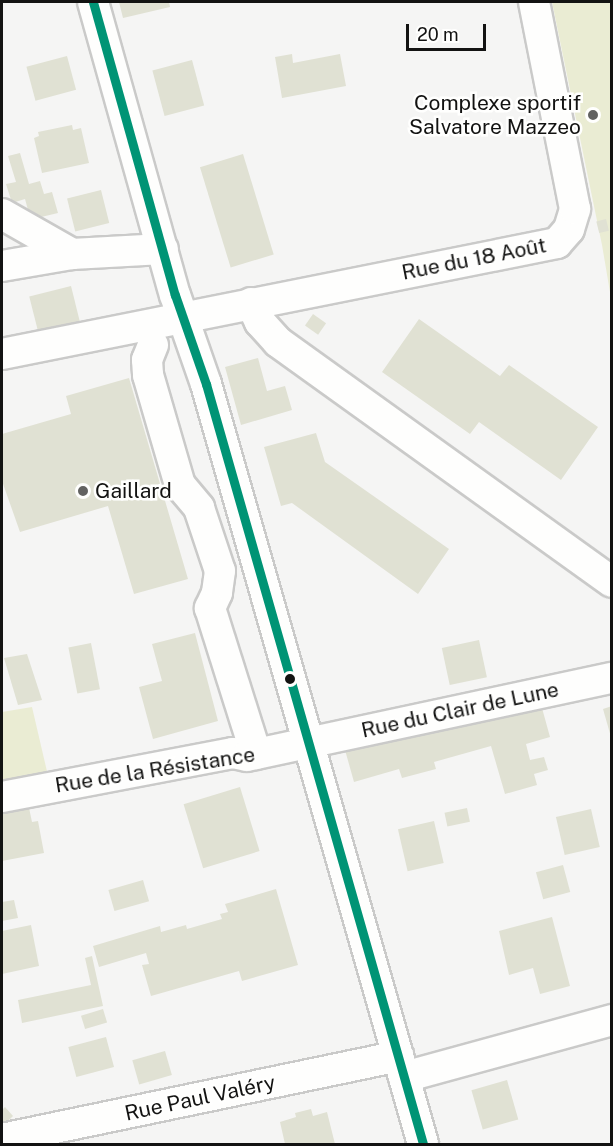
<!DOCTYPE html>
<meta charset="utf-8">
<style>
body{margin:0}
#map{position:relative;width:613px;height:1146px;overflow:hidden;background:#f5f5f4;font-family:"Public Sans",sans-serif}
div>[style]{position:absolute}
.green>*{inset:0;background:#eaecd3}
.building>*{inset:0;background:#e0e1d3;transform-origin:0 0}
.roads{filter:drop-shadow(2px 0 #cacac9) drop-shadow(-2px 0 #cacac9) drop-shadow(0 2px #cacac9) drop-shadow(0 -2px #cacac9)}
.minor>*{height:30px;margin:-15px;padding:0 15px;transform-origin:15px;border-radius:15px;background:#fefefd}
.bus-1>*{height:9px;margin:-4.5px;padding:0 4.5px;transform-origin:4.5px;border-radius:4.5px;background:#009475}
.dots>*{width:16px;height:16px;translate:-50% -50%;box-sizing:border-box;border:3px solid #fffffe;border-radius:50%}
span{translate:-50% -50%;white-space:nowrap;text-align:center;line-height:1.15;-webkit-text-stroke:5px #fffffe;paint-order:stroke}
.poi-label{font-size:21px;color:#131312}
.right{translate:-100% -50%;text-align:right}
.left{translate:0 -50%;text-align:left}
.street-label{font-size:21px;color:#131312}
.frame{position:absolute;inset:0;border:3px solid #131312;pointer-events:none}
.scale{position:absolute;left:406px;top:24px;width:80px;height:27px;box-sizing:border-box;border:3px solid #131312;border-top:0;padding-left:8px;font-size:18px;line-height:21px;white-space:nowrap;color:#131312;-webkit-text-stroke:4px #fffffe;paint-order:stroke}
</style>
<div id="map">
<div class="green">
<i style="clip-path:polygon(552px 2px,611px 2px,611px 298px,602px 245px)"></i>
<i style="clip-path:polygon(32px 707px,49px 780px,2px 788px,2px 712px)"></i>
</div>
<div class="building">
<i style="clip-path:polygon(119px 2px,169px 2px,170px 7px,123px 18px)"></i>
<i style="clip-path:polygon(292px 54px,293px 63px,340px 54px,346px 86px,282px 98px,275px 57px)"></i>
<i style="left:67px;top:56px;width:35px;height:42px;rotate:75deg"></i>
<i style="left:192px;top:60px;width:47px;height:41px;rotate:75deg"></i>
<i style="clip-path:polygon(72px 125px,73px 130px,81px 128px,89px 163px,42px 173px,34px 138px,39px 136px,38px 132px)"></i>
<i style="clip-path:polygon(20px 153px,29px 184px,40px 181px,44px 194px,52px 192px,58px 213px,37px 218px,28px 210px,25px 199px,12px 203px,6px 184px,16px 182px,8px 156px)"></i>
<i style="left:243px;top:154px;width:105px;height:45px;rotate:73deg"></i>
<i style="left:101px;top:190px;width:34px;height:35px;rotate:76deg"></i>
<i style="left:606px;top:219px;width:12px;height:10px;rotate:76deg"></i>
<i style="left:71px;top:286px;width:37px;height:43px;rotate:76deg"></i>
<i style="left:313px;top:314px;width:16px;height:14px;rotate:35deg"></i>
<i style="clip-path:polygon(419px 319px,500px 376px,509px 365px,598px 427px,561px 480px,479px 422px,470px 434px,382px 372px)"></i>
<i style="clip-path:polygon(258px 358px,267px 391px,285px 386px,292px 410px,241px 425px,225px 367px)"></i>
<i style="clip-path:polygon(129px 378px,188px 579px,134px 594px,108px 506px,20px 532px,2px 481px,2px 434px,71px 414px,66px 396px)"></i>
<i style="clip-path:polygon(316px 433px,325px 462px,449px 549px,418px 594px,292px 503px,281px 506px,264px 447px)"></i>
<i style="clip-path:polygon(195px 633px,218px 721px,153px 739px,139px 687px,162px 681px,152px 644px)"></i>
<i style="left:479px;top:640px;width:38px;height:38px;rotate:78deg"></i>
<i style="left:91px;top:643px;width:47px;height:23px;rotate:79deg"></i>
<i style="clip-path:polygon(27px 654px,42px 700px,18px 705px,4px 658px)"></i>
<i style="clip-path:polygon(516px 706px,518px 714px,542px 708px,550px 737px,526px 744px,530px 760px,544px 757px,548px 770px,534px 774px,537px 785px,505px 794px,491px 746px,434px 762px,436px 769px,402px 778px,399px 769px,354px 782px,345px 750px)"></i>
<i style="clip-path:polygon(612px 706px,612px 737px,611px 737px,603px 709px)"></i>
<i style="left:240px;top:787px;width:67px;height:59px;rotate:73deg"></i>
<i style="clip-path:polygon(28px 803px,32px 822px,38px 821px,44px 853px,2px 861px,2px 804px)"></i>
<i style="left:467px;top:808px;width:14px;height:23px;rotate:78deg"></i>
<i style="left:591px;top:809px;width:39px;height:36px;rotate:77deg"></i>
<i style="left:434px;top:821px;width:43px;height:37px;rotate:77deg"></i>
<i style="left:563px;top:865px;width:28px;height:28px;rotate:75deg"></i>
<i style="left:143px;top:880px;width:22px;height:36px;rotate:74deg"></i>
<i style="clip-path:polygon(276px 889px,298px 965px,242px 981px,239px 971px,151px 996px,142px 965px,149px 964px,146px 953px,99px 967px,93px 946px,160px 926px,161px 932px,186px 925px,187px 929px,222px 919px,220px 914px,228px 912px,225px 904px)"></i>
<i style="clip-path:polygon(14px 900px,18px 918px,2px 921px,2px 902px)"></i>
<i style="clip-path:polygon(552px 917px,570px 986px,540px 994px,533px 968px,509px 975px,499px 931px)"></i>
<i style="clip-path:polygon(31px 925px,39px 966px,2px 974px,2px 931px)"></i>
<i style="clip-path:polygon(92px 956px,103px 1006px,22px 1023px,18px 1000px,91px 985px,85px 958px)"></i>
<i style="left:103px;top:1009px;width:14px;height:23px;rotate:73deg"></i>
<i style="left:106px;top:1037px;width:31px;height:39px;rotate:75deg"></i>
<i style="left:165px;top:1051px;width:25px;height:34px;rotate:74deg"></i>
<i style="left:507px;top:1080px;width:41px;height:37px;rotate:74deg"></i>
<i style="clip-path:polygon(5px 1107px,13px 1116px,2px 1127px,2px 1110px)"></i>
<i style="clip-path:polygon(311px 1109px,313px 1116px,327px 1112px,335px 1144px,285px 1144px,280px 1122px,296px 1117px,295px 1113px)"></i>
</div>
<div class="roads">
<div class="minor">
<i style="left:93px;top:2px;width:304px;rotate:74.4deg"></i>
<i style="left:175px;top:295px;width:94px;rotate:70.8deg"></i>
<i style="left:206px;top:384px;width:790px;rotate:74.06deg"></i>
<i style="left:2px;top:214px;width:81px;rotate:29.7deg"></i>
<i style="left:2px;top:266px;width:71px;rotate:-9.7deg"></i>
<i style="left:72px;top:254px;width:91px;rotate:-3.1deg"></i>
<i style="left:251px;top:303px;width:21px;rotate:65deg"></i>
<i style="left:260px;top:322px;width:27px;rotate:48deg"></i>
<i style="left:278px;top:342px;width:411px;rotate:35.7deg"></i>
<i style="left:153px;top:345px;width:16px;rotate:112deg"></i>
<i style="left:147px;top:360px;width:15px;rotate:86deg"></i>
<i style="left:148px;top:375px;width:115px;rotate:73.8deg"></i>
<i style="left:180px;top:485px;width:30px;rotate:50deg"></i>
<i style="left:199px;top:508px;width:66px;rotate:71.6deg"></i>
<i style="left:220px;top:571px;width:22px;rotate:98deg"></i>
<i style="left:217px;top:593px;width:17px;rotate:115deg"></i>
<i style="left:210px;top:608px;width:153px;rotate:72.5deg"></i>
<i style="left:2px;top:354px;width:566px;rotate:-11.31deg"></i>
<i style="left:557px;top:243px;width:18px;rotate:-49deg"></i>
<i style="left:569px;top:229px;width:21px;rotate:-73deg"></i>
<i style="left:575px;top:209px;width:211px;rotate:-101.2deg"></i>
<i style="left:2px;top:797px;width:235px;rotate:-10.8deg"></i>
<i style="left:233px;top:753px;width:14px;rotate:12deg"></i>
<i style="left:247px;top:756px;width:373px;rotate:-12.1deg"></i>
<i style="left:404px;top:1077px;width:216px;rotate:-15.3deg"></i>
<i style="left:2px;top:1139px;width:405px;rotate:-11.8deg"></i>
</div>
</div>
<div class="bus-1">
<i style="left:93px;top:2px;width:304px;rotate:74.4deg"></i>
<i style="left:175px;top:295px;width:94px;rotate:70.8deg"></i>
<i style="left:206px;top:384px;width:790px;rotate:74.06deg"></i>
</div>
<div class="dots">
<i style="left:593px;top:115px;background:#626261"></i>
<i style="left:83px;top:491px;background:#626261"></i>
<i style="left:290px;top:679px;background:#131312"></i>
</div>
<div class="poi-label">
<span class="right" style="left:581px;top:115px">Complexe sportif<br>Salvatore Mazzeo</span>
<span class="left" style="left:95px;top:491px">Gaillard</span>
</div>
<div class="street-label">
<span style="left:474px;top:259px;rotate:-11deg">Rue du 18 Août</span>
<span style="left:460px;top:710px;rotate:-12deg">Rue du Clair de Lune</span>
<span style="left:155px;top:770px;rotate:-9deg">Rue de la Résistance</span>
<span style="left:200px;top:1098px;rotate:-12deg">Rue Paul Valéry</span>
</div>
<div class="frame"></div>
<div class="scale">20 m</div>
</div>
